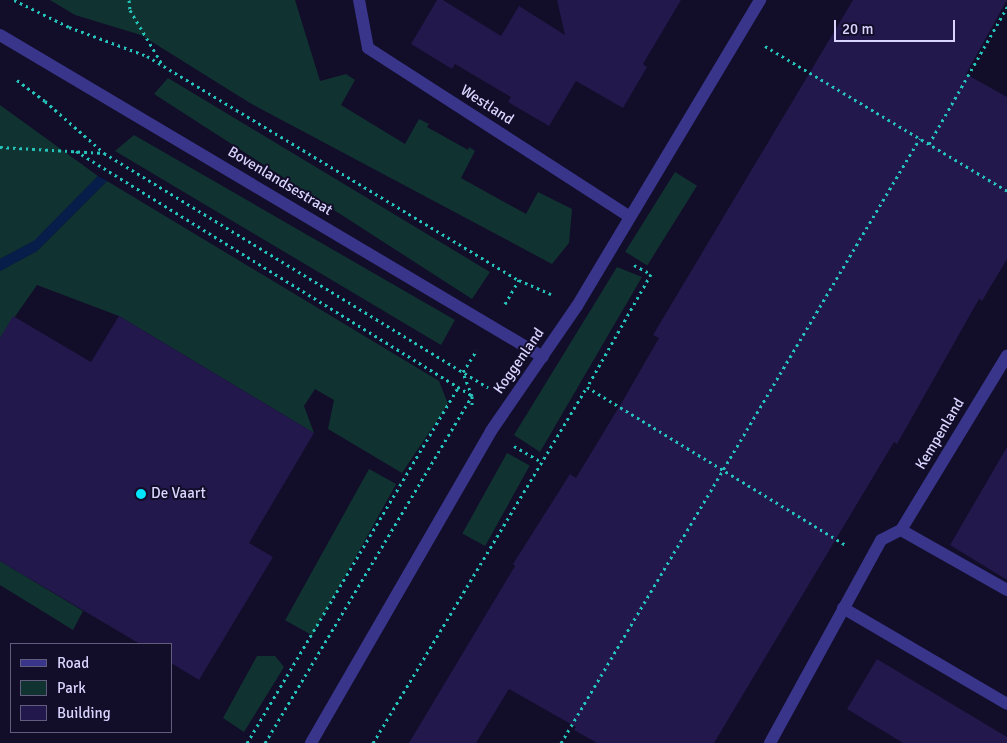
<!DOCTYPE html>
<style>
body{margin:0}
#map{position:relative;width:1007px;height:743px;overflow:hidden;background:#120d28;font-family:Signika,sans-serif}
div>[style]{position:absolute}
.green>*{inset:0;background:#103332;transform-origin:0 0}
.water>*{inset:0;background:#061e49}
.building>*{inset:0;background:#22184b}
.path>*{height:3px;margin-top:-1.5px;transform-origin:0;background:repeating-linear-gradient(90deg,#25c3ba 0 2.5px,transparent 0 6.5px)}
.lane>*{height:12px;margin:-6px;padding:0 6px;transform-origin:6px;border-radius:6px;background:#38358b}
.street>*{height:12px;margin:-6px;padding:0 6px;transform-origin:6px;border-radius:6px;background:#38358b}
.dots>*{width:14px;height:14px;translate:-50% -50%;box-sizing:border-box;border:2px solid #120d28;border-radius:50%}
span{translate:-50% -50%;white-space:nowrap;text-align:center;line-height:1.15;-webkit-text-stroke:4px #120d28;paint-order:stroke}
.street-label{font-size:15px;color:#dad5ff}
.poi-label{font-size:15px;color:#dad5ff}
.left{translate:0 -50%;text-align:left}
.legend{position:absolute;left:10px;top:643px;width:162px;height:90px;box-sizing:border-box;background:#120d28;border:1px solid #625d7e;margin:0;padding:6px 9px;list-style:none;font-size:15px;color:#dad5ff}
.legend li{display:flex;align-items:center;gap:10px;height:25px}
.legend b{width:25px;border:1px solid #625d7e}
.scale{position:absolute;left:834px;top:20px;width:121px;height:22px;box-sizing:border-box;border:2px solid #dad5ff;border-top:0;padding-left:6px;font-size:15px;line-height:18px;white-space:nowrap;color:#dad5ff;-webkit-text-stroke:4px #120d28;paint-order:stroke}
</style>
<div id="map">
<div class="green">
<i style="clip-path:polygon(50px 0,295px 0,320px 81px,346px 74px,355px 80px,341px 105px,405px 144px,419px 119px,429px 124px,427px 127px,468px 150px,469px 147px,475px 151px,461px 178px,526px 214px,538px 192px,572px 209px,569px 243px,552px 264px,250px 103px,141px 35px,75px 15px)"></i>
<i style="clip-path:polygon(168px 78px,490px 272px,472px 299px,154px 94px)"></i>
<i style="clip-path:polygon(0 105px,98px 176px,34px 241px,0 259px)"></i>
<i style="clip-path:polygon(134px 135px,455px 320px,441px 345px,115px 151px)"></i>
<i style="left:675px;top:172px;width:26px;height:94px;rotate:32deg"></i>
<i style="clip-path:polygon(107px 181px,439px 381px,448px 404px,402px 473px,328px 429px,334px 400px,315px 389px,304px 406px,314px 433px,119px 316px,37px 285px,0 338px,0 271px,37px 251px)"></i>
<i style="clip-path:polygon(617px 267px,642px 277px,540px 452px,514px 435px)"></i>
<i style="left:507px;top:453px;width:26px;height:92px;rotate:29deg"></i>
<i style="left:369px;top:469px;width:31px;height:173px;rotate:29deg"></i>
<i style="clip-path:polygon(0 561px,83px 611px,73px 630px,0 585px)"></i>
<i style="clip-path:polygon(257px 656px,275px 656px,284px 667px,244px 732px,223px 718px)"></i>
</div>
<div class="water">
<i style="clip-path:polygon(98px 176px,107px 181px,37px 251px,0 271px,0 259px,34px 241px)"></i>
</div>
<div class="building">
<i style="clip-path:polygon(437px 0,443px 0,501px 36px,519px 6px,565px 35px,557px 0,681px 0,643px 64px,647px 67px,623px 108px,576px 81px,549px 126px,508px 102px,511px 97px,455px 64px,452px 69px,411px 44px)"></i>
<i style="clip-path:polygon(853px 0,1007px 0,966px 74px,1007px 97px,1007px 259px,982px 301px,979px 299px,897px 444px,894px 442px,714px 743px,597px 743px,574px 730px,576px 727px,509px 689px,476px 743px,409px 743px,515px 566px,513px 564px,570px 474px,576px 478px,625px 397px,659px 338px,653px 335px)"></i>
<i style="clip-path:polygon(13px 316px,91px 362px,119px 316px,314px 433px,249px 543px,273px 557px,199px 680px,171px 663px,171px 644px,140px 644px,0 561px,0 338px)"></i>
<i style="clip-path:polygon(1007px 447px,1007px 580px,950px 545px)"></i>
<i style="clip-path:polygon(877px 659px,1007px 737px,1007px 743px,903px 743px,847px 709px)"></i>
</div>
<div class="path">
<i style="left:14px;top:0;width:61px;rotate:26.1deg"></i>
<i style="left:69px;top:27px;width:83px;rotate:20.4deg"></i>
<i style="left:147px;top:56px;width:434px;rotate:31.1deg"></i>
<i style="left:519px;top:280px;width:35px;rotate:24deg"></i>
<i style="left:129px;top:0;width:10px;rotate:84deg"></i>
<i style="left:130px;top:10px;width:63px;rotate:59.3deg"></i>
<i style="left:765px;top:46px;width:282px;rotate:30.9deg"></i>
<i style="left:17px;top:80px;width:35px;rotate:37deg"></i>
<i style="left:45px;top:101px;width:79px;rotate:41.4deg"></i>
<i style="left:104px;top:153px;width:450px;rotate:31.4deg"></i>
<i style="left:929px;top:144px;width:158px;rotate:-60.3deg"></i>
<i style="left:0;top:147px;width:104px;rotate:3.3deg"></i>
<i style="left:76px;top:151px;width:466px;rotate:31.7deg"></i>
<i style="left:472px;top:396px;width:11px;rotate:90deg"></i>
<i style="left:634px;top:265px;width:19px;rotate:28deg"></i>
<i style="left:651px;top:274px;width:130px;rotate:119.5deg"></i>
<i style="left:587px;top:387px;width:305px;rotate:31.4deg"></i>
<i style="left:505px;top:304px;width:28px;rotate:-60deg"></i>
<i style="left:463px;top:372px;width:26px;rotate:-58deg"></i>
<i style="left:514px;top:446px;width:32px;rotate:30deg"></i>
<i style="left:247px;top:743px;width:413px;rotate:-59.3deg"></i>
<i style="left:265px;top:743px;width:404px;rotate:-59.2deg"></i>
<i style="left:472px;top:396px;width:26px;rotate:-111deg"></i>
<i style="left:373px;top:743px;width:415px;rotate:-59deg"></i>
<i style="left:561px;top:743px;width:703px;rotate:-59.32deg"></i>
</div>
<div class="lane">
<i style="left:0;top:35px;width:631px;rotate:30.67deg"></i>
</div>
<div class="street">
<i style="left:359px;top:0;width:49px;rotate:79.4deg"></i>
<i style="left:368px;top:48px;width:310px;rotate:32.8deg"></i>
<i style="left:901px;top:530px;width:122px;rotate:29.5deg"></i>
<i style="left:843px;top:608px;width:190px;rotate:30.3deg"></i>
<i style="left:311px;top:743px;width:360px;rotate:-60deg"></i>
<i style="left:491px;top:431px;width:152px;rotate:-55.5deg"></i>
<i style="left:577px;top:306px;width:357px;rotate:-59.1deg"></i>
<i style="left:770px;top:743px;width:231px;rotate:-61.3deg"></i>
<i style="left:881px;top:540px;width:22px;rotate:-27deg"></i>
<i style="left:901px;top:530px;width:204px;rotate:-58.7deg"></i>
</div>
<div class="dots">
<i style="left:141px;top:494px;background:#01e5ff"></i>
</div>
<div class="street-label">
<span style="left:487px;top:105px;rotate:33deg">Westland</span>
<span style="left:280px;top:181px;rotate:31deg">Bovenlandsestraat</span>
<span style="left:519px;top:361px;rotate:-55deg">Koggenland</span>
<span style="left:940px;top:434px;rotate:-59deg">Kempenland</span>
</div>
<div class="poi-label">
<span class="left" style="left:151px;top:494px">De Vaart</span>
</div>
<ul class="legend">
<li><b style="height:6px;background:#38358b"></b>Road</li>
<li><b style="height:14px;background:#103332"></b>Park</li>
<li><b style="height:14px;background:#22184b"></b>Building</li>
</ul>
<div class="scale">20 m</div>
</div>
